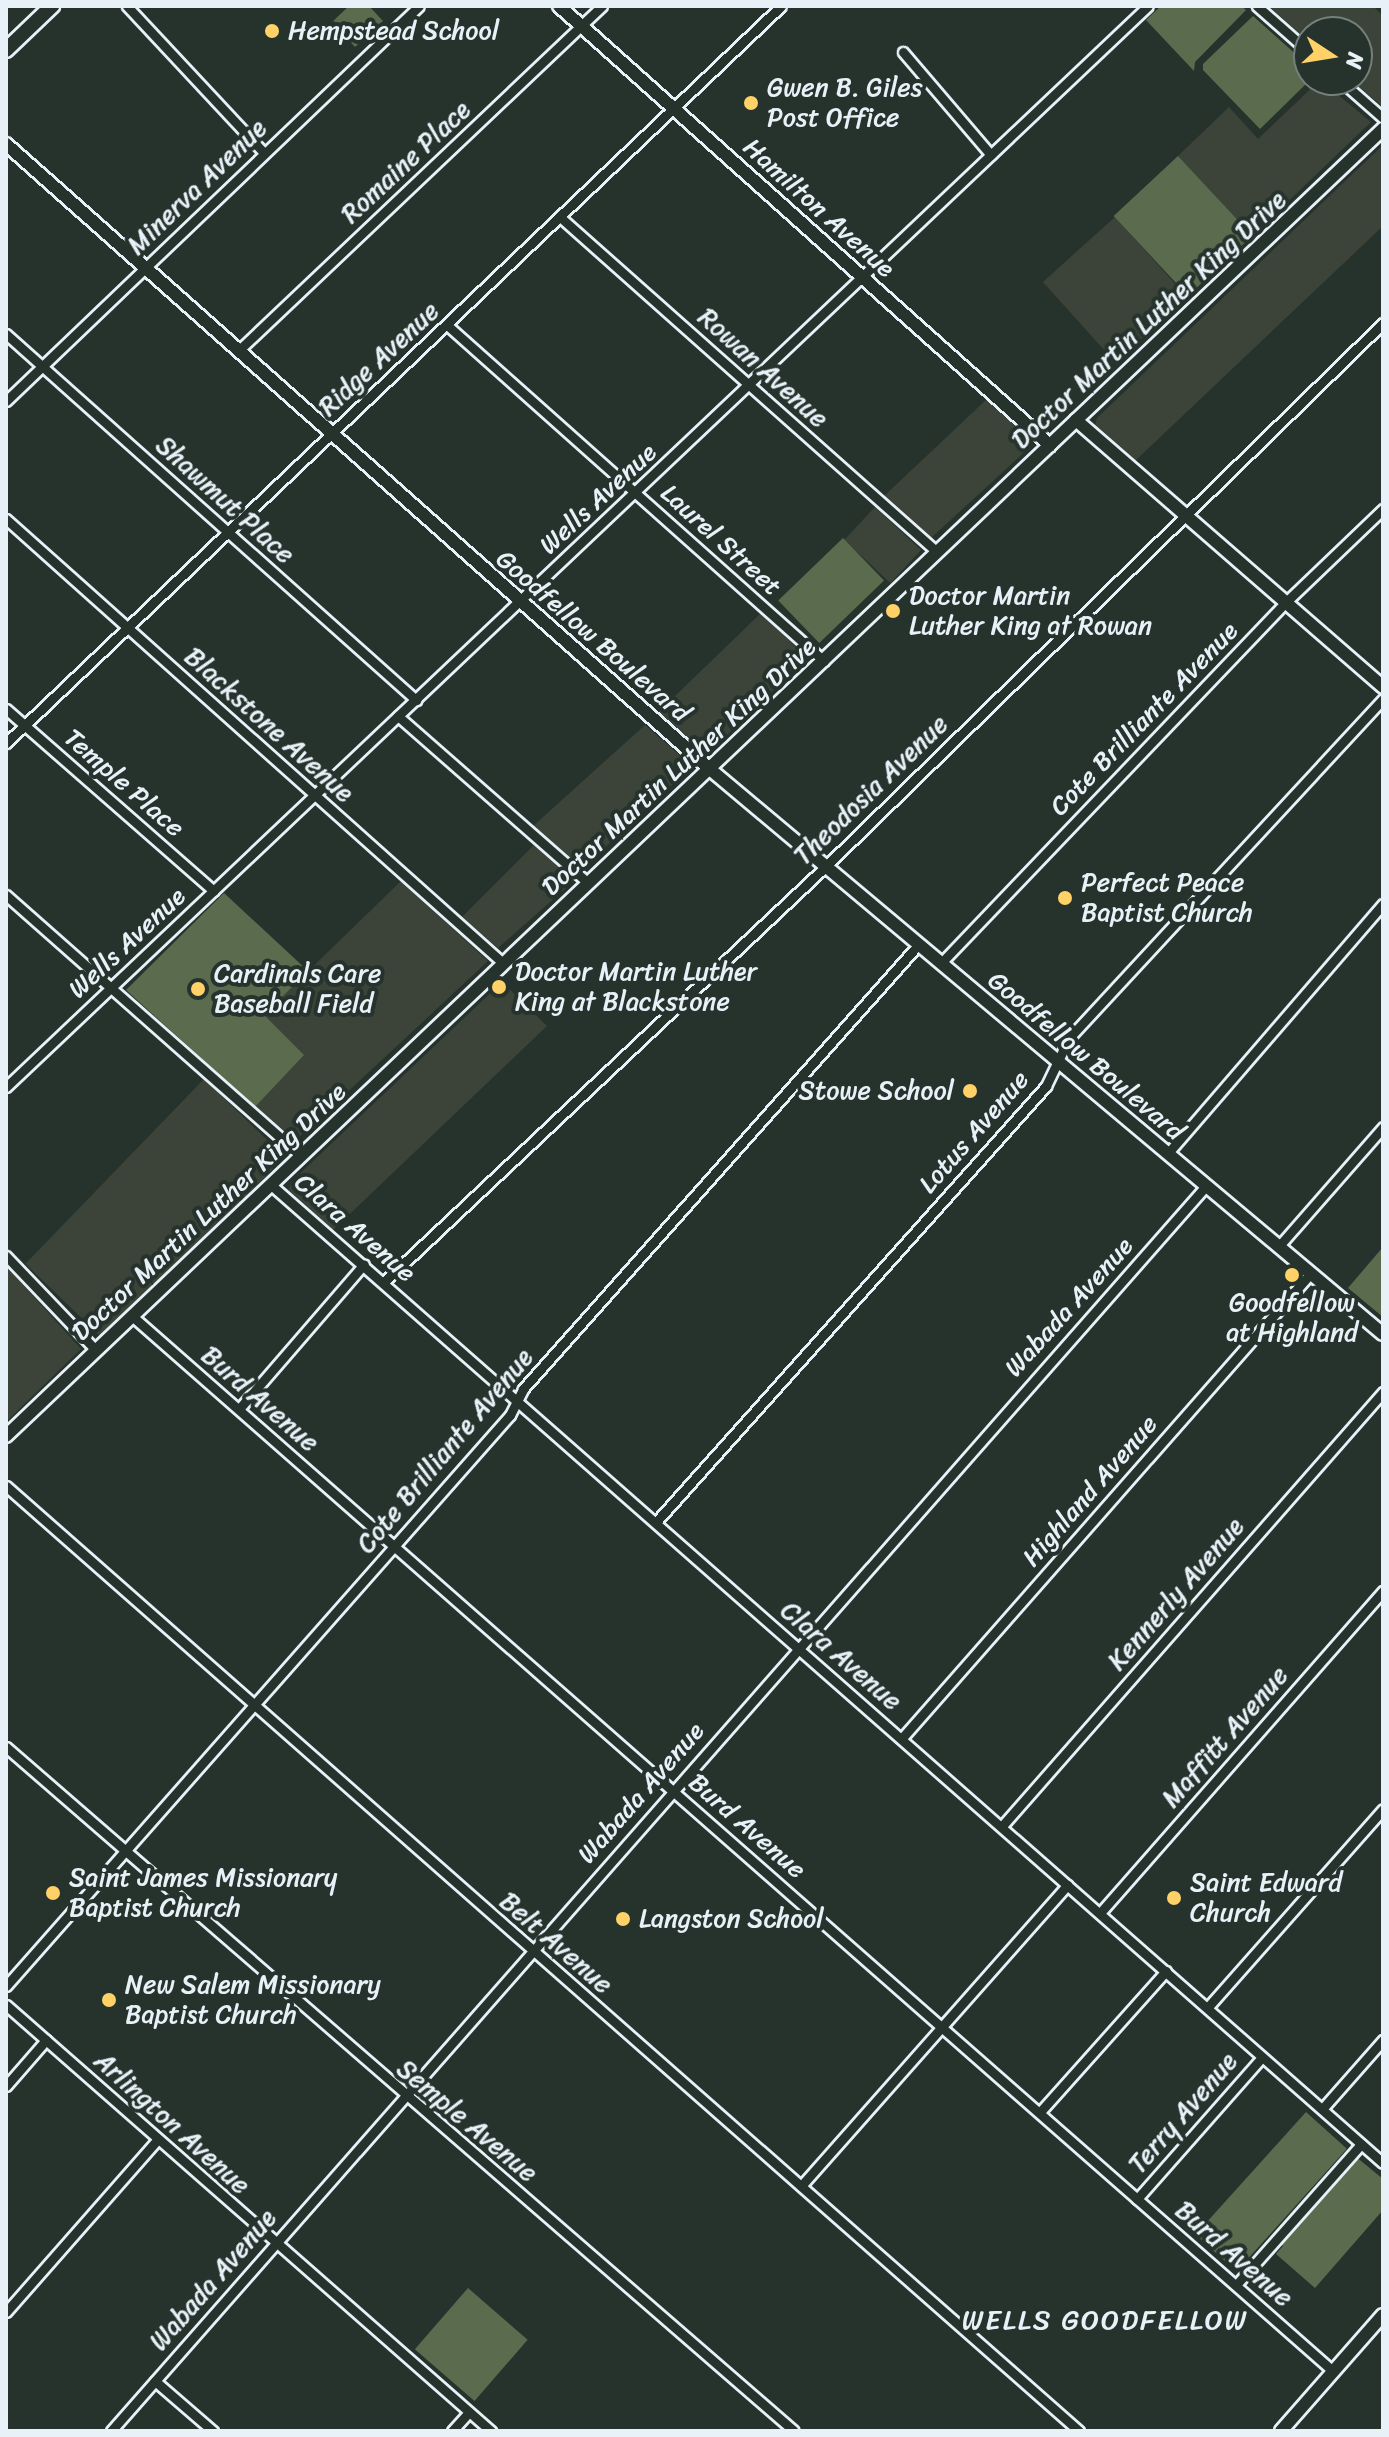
<!DOCTYPE html>
<style>
body{margin:0}
#map{position:relative;width:1389px;height:2437px;overflow:hidden;background:#26332d;font-family:Sriracha,sans-serif}
div>[style]{position:absolute}
.built>*{inset:0;background:#3c4339;transform-origin:0 0}
.green>*{inset:0;background:#5b6c4e;transform-origin:0 0}
.roads{filter:drop-shadow(2px 0 #e8f1f8) drop-shadow(-2px 0 #e8f1f8) drop-shadow(0 2px #e8f1f8) drop-shadow(0 -2px #e8f1f8)}
.street>*{height:9px;margin:-4.5px;padding:0 4.5px;transform-origin:4.5px;border-radius:4.5px;background:#26332d}
.secondary>*{height:12px;margin:-6px;padding:0 6px;transform-origin:6px;border-radius:6px;background:#26332d}
.primary>*{height:14px;margin:-7px;padding:0 7px;transform-origin:7px;border-radius:7px;background:#26332d}
.dots>*{width:22px;height:22px;translate:-50% -50%;box-sizing:border-box;border:4px solid #26332d;border-radius:50%}
span{translate:-50% -50%;white-space:nowrap;text-align:center;line-height:1.15;-webkit-text-stroke:8px #26332d;paint-order:stroke}
.poi-label{font-size:26px;color:#e8f1f8}
.left{translate:0 -50%;text-align:left}
.right{translate:-100% -50%;text-align:right}
.street-label{font-size:26px;color:#e8f1f8}
.neighbourhood-label{font-size:28px;color:#e8f1f8;letter-spacing:2px}
.frame{position:absolute;inset:0;border:8px solid #e8f1f8;pointer-events:none}
.north{position:absolute;left:1293px;top:16px;width:80px;height:80px;box-sizing:border-box;background:#26332d;border:2px solid #747f7e;border-radius:50%;rotate:102deg;font-size:22px;font-weight:700;line-height:32px;text-align:center;color:#e8f1f8}
.north::after{content:'';display:block;margin:auto;width:28px;height:36px;background:#ffd166;clip-path:polygon(50% 0,100% 100%,50% 72%,0 100%)}
</style>
<div id="map">
<div class="built">
<i style="clip-path:polygon(1269px 6px,1373px 6px,1383px 16px,1383px 107px,1351px 80px,1357px 80px,1357px 32px,1309px 32px,1309px 42px)"></i>
<i style="clip-path:polygon(1320px 80px,1371px 122px,1252px 236px,1178px 156px,1229px 107px,1258px 139px)"></i>
<i style="clip-path:polygon(1383px 145px,1383px 226px,1135px 461px,1095px 426px,1097px 418px)"></i>
<i style="left:1115px;top:217px;width:108px;height:97px;rotate:48deg"></i>
<i style="clip-path:polygon(987px 399px,1031px 437px,1031px 446px,930px 539px,883px 497px)"></i>
<i style="left:875px;top:507px;width:63px;height:45px;rotate:43deg"></i>
<i style="left:762px;top:612px;width:64px;height:144px;rotate:46deg"></i>
<i style="clip-path:polygon(645px 725px,688px 762px,688px 770px,582px 869px,532px 827px)"></i>
<i style="clip-path:polygon(535px 844px,574px 881px,498px 948px,462px 917px)"></i>
<i style="clip-path:polygon(401px 881px,488px 961px,296px 1140px,255px 1107px,303px 1055px,263px 1015px)"></i>
<i style="clip-path:polygon(502px 982px,547px 1026px,333px 1230px,289px 1190px,291px 1182px)"></i>
<i style="left:204px;top:1079px;width:112px;height:257px;rotate:44deg"></i>
<i style="clip-path:polygon(8px 1268px,81px 1349px,6px 1422px,6px 1270px)"></i>
</div>
<div class="green">
<i style="clip-path:polygon(349px 6px,369px 6px,383px 21px,355px 47px,332px 22px)"></i>
<i style="clip-path:polygon(1161px 6px,1241px 6px,1246px 10px,1195px 62px,1194px 71px,1146px 20px)"></i>
<i style="clip-path:polygon(1253px 16px,1309px 66px,1310px 80px,1260px 129px,1203px 70px,1203px 64px)"></i>
<i style="left:1178px;top:156px;width:109px;height:88px;rotate:47deg"></i>
<i style="left:843px;top:538px;width:59px;height:90px;rotate:46deg"></i>
<i style="clip-path:polygon(224px 893px,308px 971px,264px 1015px,304px 1055px,255px 1107px,126px 990px)"></i>
<i style="clip-path:polygon(1383px 1247px,1383px 1317px,1348px 1288px)"></i>
<i style="left:1306px;top:2112px;width:55px;height:165px;rotate:42deg"></i>
<i style="clip-path:polygon(1355px 2156px,1383px 2179px,1383px 2210px,1315px 2288px,1276px 2254px,1283px 2246px,1279px 2242px)"></i>
<i style="left:468px;top:2288px;width:79px;height:81px;rotate:41deg"></i>
</div>
<div class="roads">
<div class="street">
<i style="left:127px;top:6px;width:201px;rotate:47deg"></i>
<i style="left:1257px;top:6px;width:69px;rotate:41.5deg"></i>
<i style="left:903px;top:52px;width:135px;rotate:49.5deg"></i>
<i style="left:1340px;top:80px;width:57px;rotate:41.5deg"></i>
<i style="left:560px;top:217px;width:503px;rotate:41.61deg"></i>
<i style="left:447px;top:325px;width:505px;rotate:41.71deg"></i>
<i style="left:6px;top:334px;width:550px;rotate:41.75deg"></i>
<i style="left:239px;top:350px;width:500px;rotate:-43.46deg"></i>
<i style="left:6px;top:401px;width:571px;rotate:-43.72deg"></i>
<i style="left:6px;top:519px;width:666px;rotate:41.78deg"></i>
<i style="left:6px;top:709px;width:276px;rotate:41.2deg"></i>
<i style="left:398px;top:716px;width:253px;rotate:41.3deg"></i>
<i style="left:6px;top:743px;width:1069px;rotate:-43.56deg"></i>
<i style="left:6px;top:895px;width:392px;rotate:41.5deg"></i>
<i style="left:941px;top:963px;width:498px;rotate:-46.3deg"></i>
<i style="left:1285px;top:603px;width:136px;rotate:-43.8deg"></i>
<i style="left:6px;top:1087px;width:1572px;rotate:-43.43deg"></i>
<i style="left:1168px;top:1153px;width:329px;rotate:-49.2deg"></i>
<i style="left:270px;top:1184px;width:1482px;rotate:41.34deg"></i>
<i style="left:1279px;top:1246px;width:158px;rotate:-48.8deg"></i>
<i style="left:6px;top:1256px;width:129px;rotate:46.3deg"></i>
<i style="left:384px;top:1282px;width:607px;rotate:-43.26deg"></i>
<i style="left:826px;top:866px;width:778px;rotate:-44.27deg"></i>
<i style="left:132px;top:1316px;width:1599px;rotate:41.3deg"></i>
<i style="left:239px;top:1409px;width:191px;rotate:-49.2deg"></i>
<i style="left:6px;top:1486px;width:1430px;rotate:41.37deg"></i>
<i style="left:656px;top:1522px;width:585px;rotate:-48.19deg"></i>
<i style="left:1046px;top:1086px;width:53px;rotate:-64.4deg"></i>
<i style="left:1069px;top:1038px;width:462px;rotate:-47.2deg"></i>
<i style="left:902px;top:1738px;width:619px;rotate:-48.67deg"></i>
<i style="left:6px;top:1747px;width:1043px;rotate:40.96deg"></i>
<i style="left:1002px;top:1826px;width:578px;rotate:-48.72deg"></i>
<i style="left:1100px;top:1913px;width:429px;rotate:-48.7deg"></i>
<i style="left:6px;top:1986px;width:762px;rotate:-48.57deg"></i>
<i style="left:510px;top:1415px;width:29px;rotate:-63deg"></i>
<i style="left:523px;top:1389px;width:594px;rotate:-48.34deg"></i>
<i style="left:6px;top:2005px;width:646px;rotate:41.29deg"></i>
<i style="left:1208px;top:2007px;width:264px;rotate:-48.5deg"></i>
<i style="left:6px;top:2086px;width:61px;rotate:-49deg"></i>
<i style="left:1323px;top:2108px;width:91px;rotate:-48.6deg"></i>
<i style="left:1040px;top:2112px;width:189px;rotate:-48.2deg"></i>
<i style="left:801px;top:2186px;width:402px;rotate:-48.5deg"></i>
<i style="left:1137px;top:2199px;width:189px;rotate:-48.6deg"></i>
<i style="left:1236px;top:2285px;width:188px;rotate:-48.4deg"></i>
<i style="left:6px;top:2312px;width:229px;rotate:-48.7deg"></i>
<i style="left:155px;top:2381px;width:77px;rotate:40.8deg"></i>
<i style="left:111px;top:2431px;width:1658px;rotate:-48.67deg"></i>
<i style="left:452px;top:2431px;width:25px;rotate:-48deg"></i>
</div>
<div class="secondary">
<i style="left:559px;top:6px;width:659px;rotate:41.8deg"></i>
<i style="left:6px;top:144px;width:943px;rotate:41.6deg"></i>
<i style="left:711px;top:770px;width:877px;rotate:40.01deg"></i>
<i style="left:1076px;top:420px;width:407px;rotate:41deg"></i>
<i style="left:6px;top:1436px;width:1899px;rotate:-43.51deg"></i>
<i style="left:1281px;top:2431px;width:154px;rotate:-48.7deg"></i>
</div>
<div class="primary">
<i style="left:6px;top:50px;width:64px;rotate:-43.7deg"></i>
</div>
</div>
<div class="dots">
<i style="left:272px;top:31px;background:#ffd166"></i>
<i style="left:751px;top:103px;background:#ffd166"></i>
<i style="left:893px;top:611px;background:#ffd166"></i>
<i style="left:1065px;top:898px;background:#ffd166"></i>
<i style="left:499px;top:987px;background:#ffd166"></i>
<i style="left:198px;top:989px;background:#ffd166"></i>
<i style="left:970px;top:1091px;background:#ffd166"></i>
<i style="left:1292px;top:1275px;background:#ffd166"></i>
<i style="left:53px;top:1893px;background:#ffd166"></i>
<i style="left:1174px;top:1898px;background:#ffd166"></i>
<i style="left:623px;top:1919px;background:#ffd166"></i>
<i style="left:109px;top:2000px;background:#ffd166"></i>
</div>
<div class="poi-label">
<span class="left" style="left:288px;top:31px">Hempstead School</span>
<span class="left" style="left:767px;top:103px">Gwen B. Giles<br>Post Office</span>
<span class="left" style="left:909px;top:611px">Doctor Martin<br>Luther King at Rowan</span>
<span class="left" style="left:1081px;top:898px">Perfect Peace<br>Baptist Church</span>
<span class="left" style="left:515px;top:987px">Doctor Martin Luther<br>King at Blackstone</span>
<span class="left" style="left:214px;top:989px">Cardinals Care<br>Baseball Field</span>
<span class="right" style="left:954px;top:1091px">Stowe School</span>
<span style="left:1292px;top:1318px">Goodfellow<br>at Highland</span>
<span class="left" style="left:69px;top:1893px">Saint James Missionary<br>Baptist Church</span>
<span class="left" style="left:1190px;top:1898px">Saint Edward<br>Church</span>
<span class="left" style="left:639px;top:1919px">Langston School</span>
<span class="left" style="left:125px;top:2000px">New Salem Missionary<br>Baptist Church</span>
</div>
<div class="street-label">
<span style="left:406px;top:162px;rotate:-43deg">Romaine Place</span>
<span style="left:197px;top:187px;rotate:-44deg">Minerva Avenue</span>
<span style="left:819px;top:208px;rotate:42deg">Hamilton Avenue</span>
<span style="left:1149px;top:320px;rotate:-43deg">Doctor Martin Luther King Drive</span>
<span style="left:379px;top:359px;rotate:-43deg">Ridge Avenue</span>
<span style="left:763px;top:368px;rotate:42deg">Rowan Avenue</span>
<span style="left:598px;top:499px;rotate:-43deg">Wells Avenue</span>
<span style="left:225px;top:500px;rotate:42deg">Shawmut Place</span>
<span style="left:721px;top:540px;rotate:42deg">Laurel Street</span>
<span style="left:593px;top:636px;rotate:41deg">Goodfellow Boulevard</span>
<span style="left:1144px;top:719px;rotate:-46deg">Cote Brilliante Avenue</span>
<span style="left:269px;top:725px;rotate:42deg">Blackstone Avenue</span>
<span style="left:679px;top:767px;rotate:-43deg">Doctor Martin Luther King Drive</span>
<span style="left:124px;top:783px;rotate:41deg">Temple Place</span>
<span style="left:871px;top:790px;rotate:-44deg">Theodosia Avenue</span>
<span style="left:127px;top:943px;rotate:-43deg">Wells Avenue</span>
<span style="left:1086px;top:1056px;rotate:40deg">Goodfellow Boulevard</span>
<span style="left:974px;top:1132px;rotate:-49deg">Lotus Avenue</span>
<span style="left:209px;top:1212px;rotate:-43deg">Doctor Martin Luther King Drive</span>
<span style="left:355px;top:1228px;rotate:41deg">Clara Avenue</span>
<span style="left:1069px;top:1307px;rotate:-48deg">Wabada Avenue</span>
<span style="left:260px;top:1399px;rotate:41deg">Burd Avenue</span>
<span style="left:445px;top:1451px;rotate:-50deg">Cote Brilliante Avenue</span>
<span style="left:1090px;top:1491px;rotate:-49deg">Highland Avenue</span>
<span style="left:1176px;top:1594px;rotate:-49deg">Kennerly Avenue</span>
<span style="left:841px;top:1656px;rotate:41deg">Clara Avenue</span>
<span style="left:1225px;top:1737px;rotate:-49deg">Maffitt Avenue</span>
<span style="left:641px;top:1793px;rotate:-49deg">Wabada Avenue</span>
<span style="left:747px;top:1826px;rotate:41deg">Burd Avenue</span>
<span style="left:556px;top:1943px;rotate:41deg">Belt Avenue</span>
<span style="left:1183px;top:2113px;rotate:-49deg">Terry Avenue</span>
<span style="left:467px;top:2121px;rotate:40deg">Semple Avenue</span>
<span style="left:172px;top:2123px;rotate:42deg">Arlington Avenue</span>
<span style="left:1234px;top:2254px;rotate:41deg">Burd Avenue</span>
<span style="left:213px;top:2280px;rotate:-49deg">Wabada Avenue</span>
</div>
<div class="neighbourhood-label">
<span style="left:1105px;top:2320px">WELLS GOODFELLOW</span>
</div>
<div class="frame"></div>
<div class="north">N</div>
</div>
